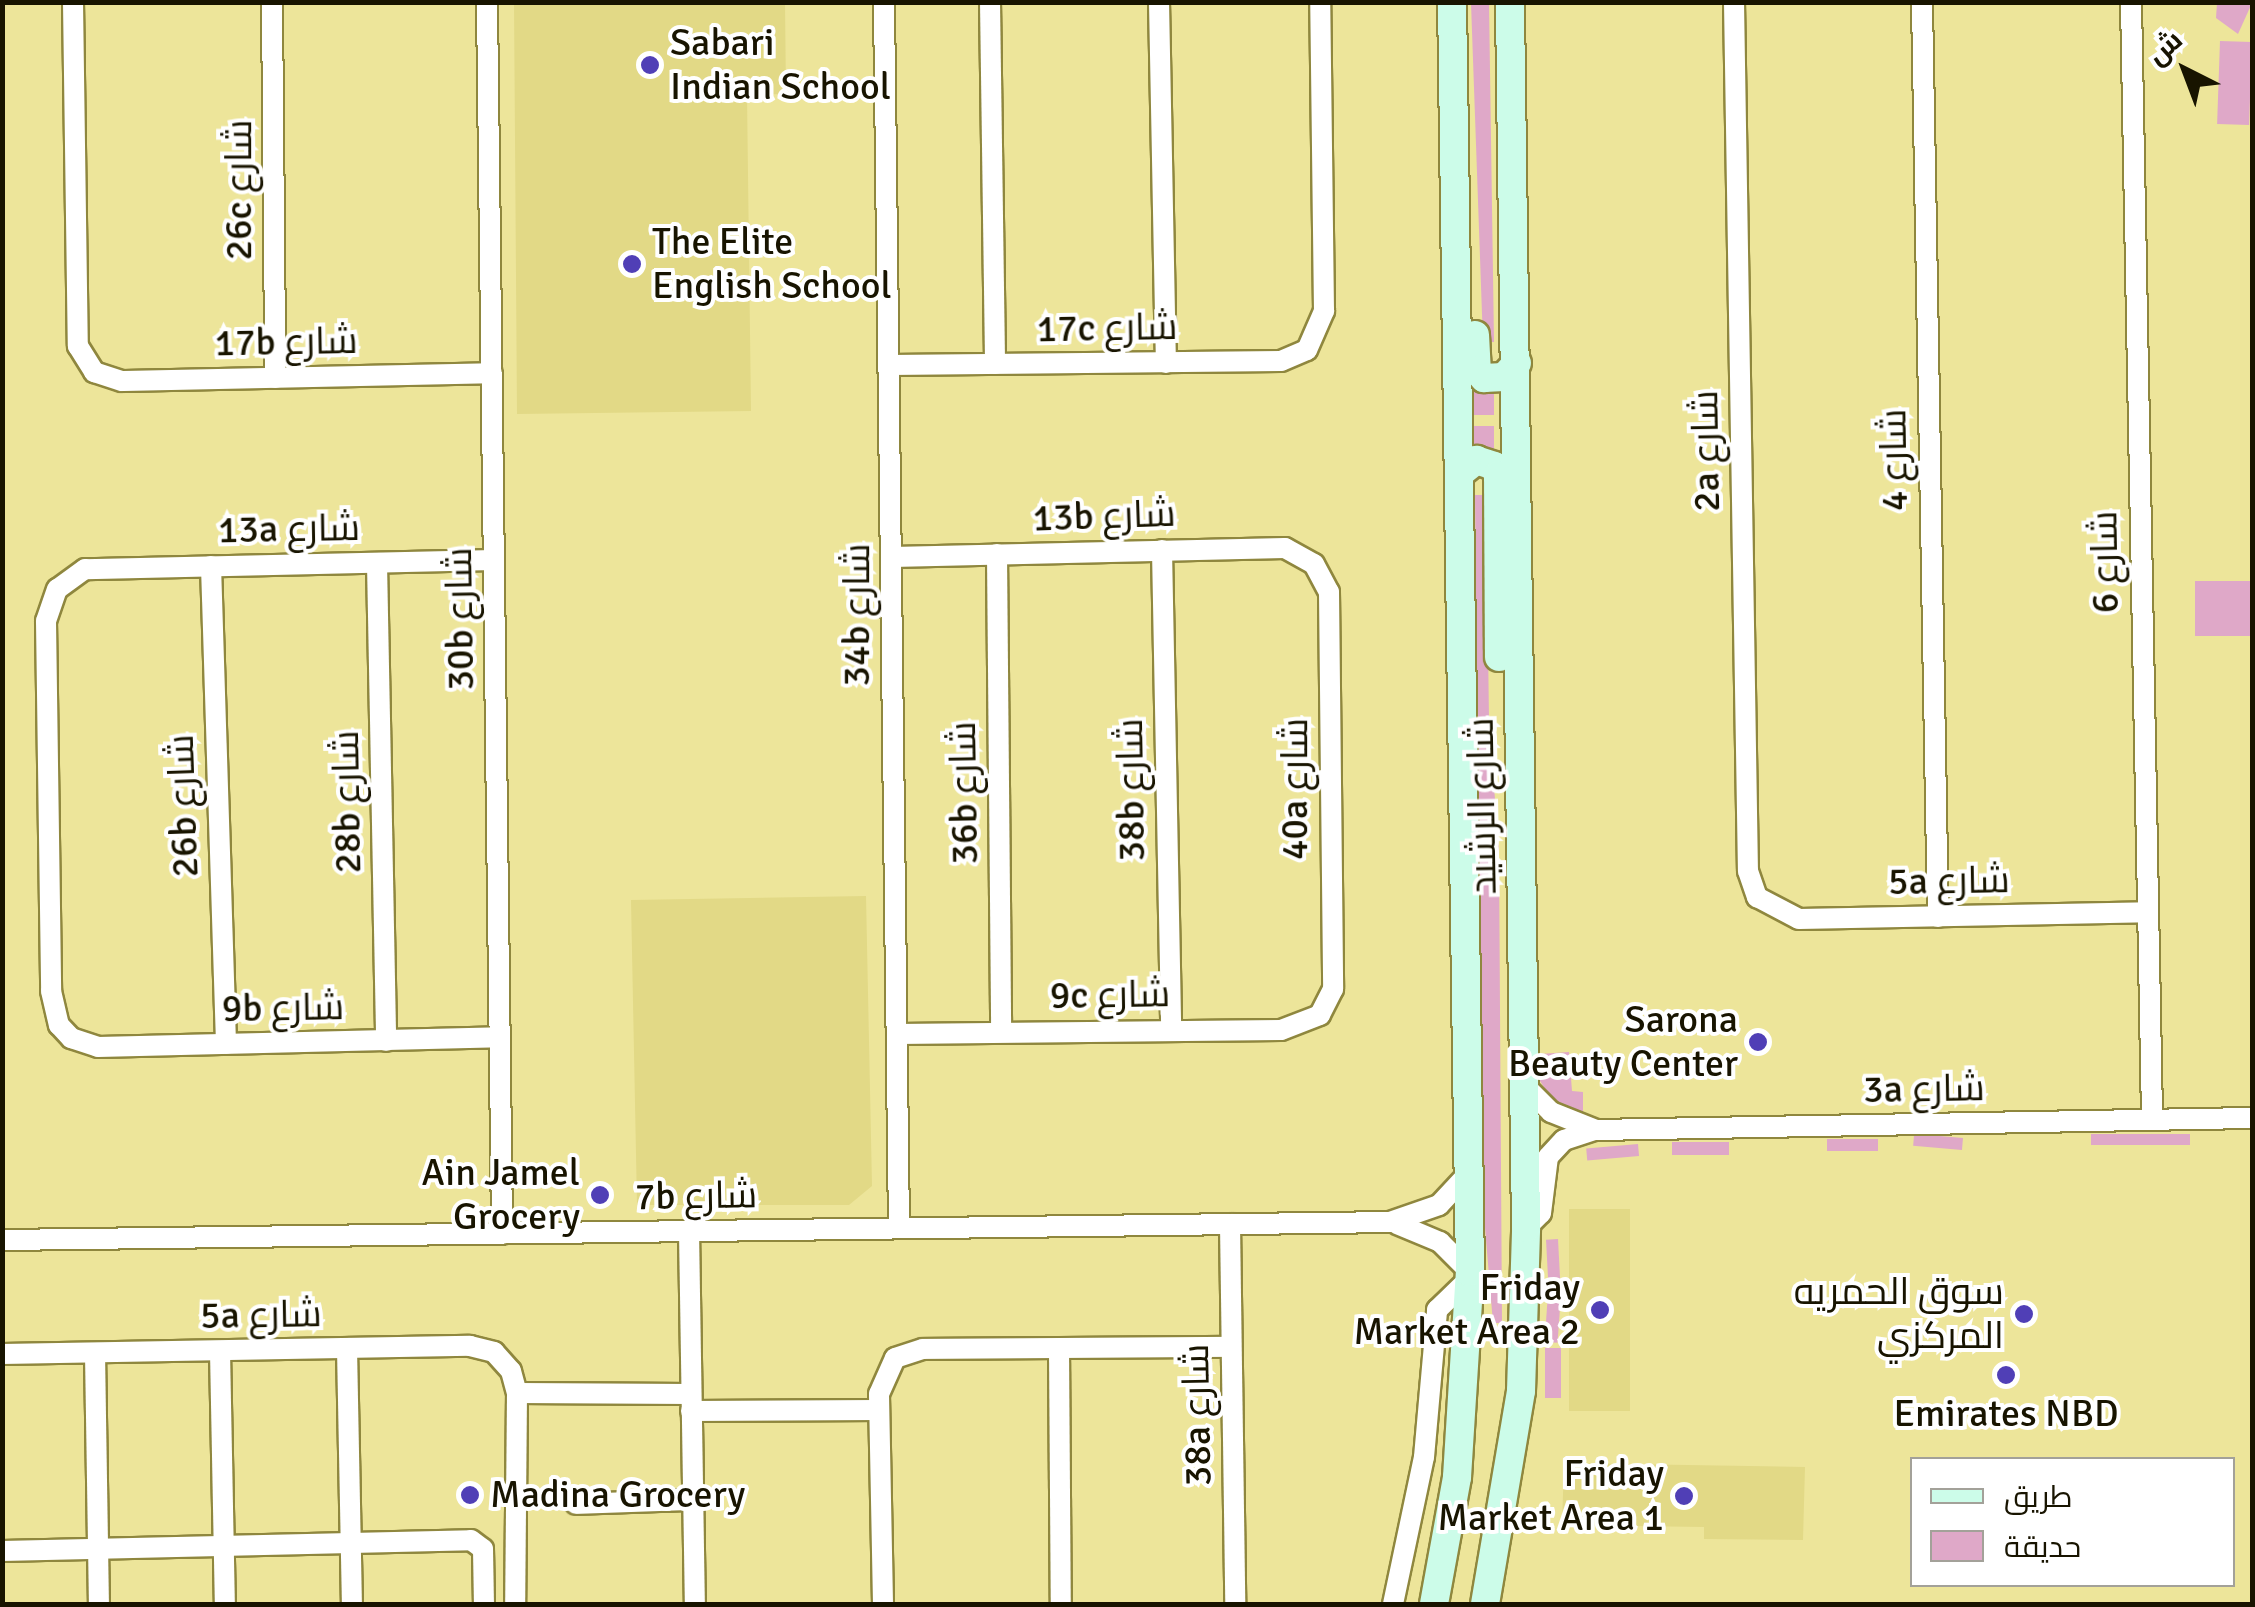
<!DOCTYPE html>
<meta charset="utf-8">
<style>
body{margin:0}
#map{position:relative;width:2255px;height:1607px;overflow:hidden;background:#ede59a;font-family:Signika,Cairo,sans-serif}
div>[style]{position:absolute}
.built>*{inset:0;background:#e2d986;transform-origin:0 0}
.green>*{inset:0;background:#dfa8c8;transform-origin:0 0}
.roads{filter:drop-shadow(2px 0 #8f873e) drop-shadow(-2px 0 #8f873e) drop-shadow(0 2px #8f873e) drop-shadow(0 -2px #8f873e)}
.minor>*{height:20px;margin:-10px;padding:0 10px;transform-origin:10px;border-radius:10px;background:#fff}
.secondary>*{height:28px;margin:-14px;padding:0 14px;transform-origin:14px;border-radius:14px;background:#ccfce9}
.dots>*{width:28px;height:28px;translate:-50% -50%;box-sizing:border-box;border:5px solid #fff;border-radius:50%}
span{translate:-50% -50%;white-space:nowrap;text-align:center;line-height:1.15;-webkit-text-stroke:8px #fff;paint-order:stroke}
.poi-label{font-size:38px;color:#181400}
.left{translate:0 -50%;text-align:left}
.right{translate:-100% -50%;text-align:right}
.street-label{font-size:38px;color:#181400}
.frame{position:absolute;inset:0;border:5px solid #181400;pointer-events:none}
.legend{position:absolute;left:1910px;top:1457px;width:325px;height:130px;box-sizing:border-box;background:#fff;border:2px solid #a3a199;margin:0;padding:12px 18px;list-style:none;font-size:30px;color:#181400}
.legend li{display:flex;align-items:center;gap:20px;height:50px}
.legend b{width:50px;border:2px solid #a3a199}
.north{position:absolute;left:2135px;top:20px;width:100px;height:100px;-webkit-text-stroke:8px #fff;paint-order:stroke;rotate:318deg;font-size:28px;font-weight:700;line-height:40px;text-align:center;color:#181400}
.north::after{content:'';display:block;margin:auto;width:35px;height:45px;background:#181400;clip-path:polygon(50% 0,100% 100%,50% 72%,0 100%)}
</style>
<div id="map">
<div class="built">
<i style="clip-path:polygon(514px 3px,785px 3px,786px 94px,747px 95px,751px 411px,517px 414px)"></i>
<i style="clip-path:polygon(866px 896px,872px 1186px,849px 1205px,637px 1205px,631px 900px)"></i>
<i style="left:1569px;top:1209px;width:61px;height:202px"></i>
<i style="clip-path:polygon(1564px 1463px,1805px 1467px,1803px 1540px,1704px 1539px,1704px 1527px,1562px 1525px)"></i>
</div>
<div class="green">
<i style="clip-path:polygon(1471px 3px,1489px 3px,1494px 342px,1483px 342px)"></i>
<i style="clip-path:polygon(2217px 3px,2252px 3px,2238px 34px,2216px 18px)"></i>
<i style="left:2220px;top:41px;width:32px;height:83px;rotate:2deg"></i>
<i style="clip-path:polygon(1473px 388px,1494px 391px,1494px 415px,1474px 415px)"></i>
<i style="clip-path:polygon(1473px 426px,1494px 426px,1494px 451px,1474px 447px)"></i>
<i style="clip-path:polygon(1475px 495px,1486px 495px,1489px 720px,1499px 852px,1502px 1323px,1493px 1323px,1481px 1180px)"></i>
<i style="left:2252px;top:581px;width:55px;height:57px;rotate:90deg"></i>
<i style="clip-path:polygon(1569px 1052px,1572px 1091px,1583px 1092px,1583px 1114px,1555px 1104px,1540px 1081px,1540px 1054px)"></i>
<i style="left:2190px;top:1134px;width:11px;height:99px;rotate:90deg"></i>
<i style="left:1963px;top:1138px;width:12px;height:49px;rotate:95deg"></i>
<i style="left:1878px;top:1139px;width:12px;height:51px;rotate:90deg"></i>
<i style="left:1672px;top:1142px;width:57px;height:13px"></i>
<i style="left:1638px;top:1144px;width:12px;height:52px;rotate:85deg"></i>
<i style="left:1558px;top:1239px;width:45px;height:12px;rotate:87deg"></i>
<i style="left:1548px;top:1293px;width:13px;height:49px;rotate:4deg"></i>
<i style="left:1545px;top:1348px;width:16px;height:50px"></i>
</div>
<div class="roads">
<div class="minor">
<i style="left:73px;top:2px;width:344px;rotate:89.2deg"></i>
<i style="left:78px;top:346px;width:31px;rotate:58deg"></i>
<i style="left:94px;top:372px;width:29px;rotate:18deg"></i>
<i style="left:122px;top:381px;width:370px;rotate:-1.2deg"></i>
<i style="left:272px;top:2px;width:376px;rotate:89.5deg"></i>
<i style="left:487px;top:2px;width:1232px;rotate:89.3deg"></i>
<i style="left:884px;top:2px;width:1225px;rotate:89.3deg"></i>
<i style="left:990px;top:2px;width:362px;rotate:89.2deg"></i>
<i style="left:1159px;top:2px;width:361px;rotate:88.9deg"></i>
<i style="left:1734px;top:2px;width:869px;rotate:89.08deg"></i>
<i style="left:1748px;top:871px;width:28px;rotate:71deg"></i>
<i style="left:1757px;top:897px;width:47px;rotate:27.6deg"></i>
<i style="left:1799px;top:919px;width:349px;rotate:-1.1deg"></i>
<i style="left:1922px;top:2px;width:915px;rotate:89deg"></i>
<i style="left:2131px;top:2px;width:1118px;rotate:88.92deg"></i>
<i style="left:890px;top:365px;width:391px;rotate:-0.6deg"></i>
<i style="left:1281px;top:361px;width:28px;rotate:-23deg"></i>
<i style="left:1307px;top:350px;width:43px;rotate:-66.4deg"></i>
<i style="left:1324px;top:311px;width:309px;rotate:-90.7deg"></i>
<i style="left:1162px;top:550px;width:478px;rotate:88.9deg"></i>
<i style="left:997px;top:554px;width:478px;rotate:89.5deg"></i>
<i style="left:892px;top:557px;width:393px;rotate:-1.3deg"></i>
<i style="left:1285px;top:548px;width:33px;rotate:29deg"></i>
<i style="left:1314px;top:564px;width:32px;rotate:62deg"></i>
<i style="left:1329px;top:592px;width:397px;rotate:89.4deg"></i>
<i style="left:1333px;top:989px;width:29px;rotate:117deg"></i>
<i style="left:1320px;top:1015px;width:42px;rotate:159deg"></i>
<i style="left:1281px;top:1030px;width:384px;rotate:179.4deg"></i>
<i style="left:494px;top:560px;width:409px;rotate:178.7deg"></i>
<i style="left:85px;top:569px;width:34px;rotate:144deg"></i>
<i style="left:57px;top:589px;width:34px;rotate:109deg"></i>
<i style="left:46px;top:621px;width:370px;rotate:89.2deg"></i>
<i style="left:51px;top:991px;width:35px;rotate:77deg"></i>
<i style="left:59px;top:1025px;width:18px;rotate:47deg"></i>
<i style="left:71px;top:1038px;width:28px;rotate:18deg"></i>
<i style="left:98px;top:1047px;width:402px;rotate:-1.4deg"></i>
<i style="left:377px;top:563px;width:478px;rotate:88.9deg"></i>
<i style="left:211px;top:566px;width:478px;rotate:88.2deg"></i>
<i style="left:1522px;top:1083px;width:41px;rotate:45deg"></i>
<i style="left:1551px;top:1112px;width:48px;rotate:21.8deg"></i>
<i style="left:1596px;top:1130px;width:656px;rotate:-1.05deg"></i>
<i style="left:1230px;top:1224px;width:380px;rotate:89.2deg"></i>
<i style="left:1397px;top:1224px;width:47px;rotate:22.7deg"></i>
<i style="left:1440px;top:1242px;width:42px;rotate:45deg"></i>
<i style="left:1526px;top:1228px;width:21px;rotate:-45deg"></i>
<i style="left:1541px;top:1213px;width:56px;rotate:-82.9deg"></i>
<i style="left:1548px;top:1157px;width:23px;rotate:-47deg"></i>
<i style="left:1564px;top:1140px;width:32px;rotate:-18deg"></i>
<i style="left:689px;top:1231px;width:373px;rotate:89.1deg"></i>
<i style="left:2px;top:1240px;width:1388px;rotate:-0.74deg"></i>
<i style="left:1390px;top:1222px;width:52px;rotate:-19.1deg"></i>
<i style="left:1439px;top:1205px;width:41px;rotate:-47deg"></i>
<i style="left:347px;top:1348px;width:256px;rotate:88.9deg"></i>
<i style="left:1059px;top:1349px;width:255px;rotate:89.6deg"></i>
<i style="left:220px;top:1351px;width:253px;rotate:88.9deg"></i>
<i style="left:95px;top:1353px;width:251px;rotate:89.1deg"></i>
<i style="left:2px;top:1354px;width:468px;rotate:-1deg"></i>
<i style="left:470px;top:1346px;width:25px;rotate:14deg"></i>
<i style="left:494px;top:1352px;width:25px;rotate:48deg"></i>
<i style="left:511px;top:1371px;width:23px;rotate:75deg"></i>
<i style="left:517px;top:1393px;width:211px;rotate:90.5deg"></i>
<i style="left:517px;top:1393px;width:174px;rotate:0.3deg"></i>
<i style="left:691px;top:1411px;width:188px;rotate:-0.3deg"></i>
<i style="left:576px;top:1504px;width:117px;rotate:-2deg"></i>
<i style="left:2px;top:1551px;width:469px;rotate:-1.3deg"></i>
<i style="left:471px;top:1540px;width:15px;rotate:37deg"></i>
<i style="left:483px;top:1549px;width:55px;rotate:89deg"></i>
<i style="left:883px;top:1604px;width:210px;rotate:-91.1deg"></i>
<i style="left:879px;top:1394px;width:39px;rotate:-66deg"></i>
<i style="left:895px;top:1358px;width:29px;rotate:-18deg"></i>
<i style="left:923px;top:1349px;width:308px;rotate:-0.4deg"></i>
<i style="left:1393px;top:1604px;width:150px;rotate:-78.1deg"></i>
<i style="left:1424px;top:1457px;width:148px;rotate:-84.9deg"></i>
<i style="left:1437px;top:1310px;width:46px;rotate:-44.1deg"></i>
</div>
<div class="secondary">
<i style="left:1475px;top:335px;width:35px;rotate:87deg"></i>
<i style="left:1477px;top:370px;width:11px;rotate:49deg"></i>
<i style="left:1484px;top:378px;width:20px;rotate:-3deg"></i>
<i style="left:1504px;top:377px;width:19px;rotate:-47deg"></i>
<i style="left:1460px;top:473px;width:21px;rotate:-39deg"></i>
<i style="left:1476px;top:460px;width:19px;rotate:18deg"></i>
<i style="left:1494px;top:466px;width:10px;rotate:66deg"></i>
<i style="left:1498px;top:475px;width:182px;rotate:89.7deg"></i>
<i style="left:1434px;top:1604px;width:129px;rotate:-79.7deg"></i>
<i style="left:1457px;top:1477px;width:205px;rotate:-86.4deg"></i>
<i style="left:1470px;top:1272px;width:1270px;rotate:-90.81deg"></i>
<i style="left:1485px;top:1604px;width:216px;rotate:-80.4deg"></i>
<i style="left:1521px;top:1391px;width:163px;rotate:-88.2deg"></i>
<i style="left:1526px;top:1228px;width:1226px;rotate:-90.75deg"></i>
</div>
</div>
<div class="dots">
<i style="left:650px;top:65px;background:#503fb6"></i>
<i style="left:632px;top:264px;background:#503fb6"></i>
<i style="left:1758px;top:1042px;background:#503fb6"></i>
<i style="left:600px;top:1195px;background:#503fb6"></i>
<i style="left:1600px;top:1310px;background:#503fb6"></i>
<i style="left:2024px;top:1314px;background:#503fb6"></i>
<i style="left:2006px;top:1375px;background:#503fb6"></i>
<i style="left:470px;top:1495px;background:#503fb6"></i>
<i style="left:1684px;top:1496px;background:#503fb6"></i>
</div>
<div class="poi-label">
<span class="left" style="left:670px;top:65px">Sabari<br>Indian School</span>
<span class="left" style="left:652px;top:264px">The Elite<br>English School</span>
<span class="right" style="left:1738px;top:1042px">Sarona<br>Beauty Center</span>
<span class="right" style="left:580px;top:1195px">Ain Jamel<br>Grocery</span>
<span class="right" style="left:1580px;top:1310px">Friday<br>Market Area 2</span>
<span class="right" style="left:2004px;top:1314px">سوق الحمريه<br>المركزي</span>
<span style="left:2006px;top:1414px">Emirates NBD</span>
<span class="right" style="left:1664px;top:1496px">Friday<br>Market Area 1</span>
<span class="left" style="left:490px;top:1495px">Madina Grocery</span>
</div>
<div class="street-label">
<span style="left:239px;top:190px;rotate:-90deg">26c شارع</span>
<span style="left:1107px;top:328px;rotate:-1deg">17c شارع</span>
<span style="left:286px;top:342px;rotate:-1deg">17b شارع</span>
<span style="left:1706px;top:451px;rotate:-91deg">2a شارع</span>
<span style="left:1894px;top:460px;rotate:-91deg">شارع 4</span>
<span style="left:1104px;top:516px;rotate:-2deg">13b شارع</span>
<span style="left:289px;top:529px;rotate:-1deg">13a شارع</span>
<span style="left:2105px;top:562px;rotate:-91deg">شارع 6</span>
<span style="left:857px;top:615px;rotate:-90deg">34b شارع</span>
<span style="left:460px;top:619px;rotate:-91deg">30b شارع</span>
<span style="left:1295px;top:789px;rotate:-90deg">40a شارع</span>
<span style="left:1131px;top:790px;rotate:-91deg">38b شارع</span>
<span style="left:964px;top:793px;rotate:-91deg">36b شارع</span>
<span style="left:347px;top:802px;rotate:-91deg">28b شارع</span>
<span style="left:183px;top:806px;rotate:-92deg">26b شارع</span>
<span style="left:1482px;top:806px;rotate:-91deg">شارع الرشيد</span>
<span style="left:1949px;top:881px;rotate:-1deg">5a شارع</span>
<span style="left:1110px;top:995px;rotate:-1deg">9c شارع</span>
<span style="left:283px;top:1008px;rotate:-1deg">9b شارع</span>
<span style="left:1924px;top:1089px;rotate:-1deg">3a شارع</span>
<span style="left:696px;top:1196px;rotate:-1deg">7b شارع</span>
<span style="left:261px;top:1315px;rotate:-1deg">5a شارع</span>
<span style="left:1197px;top:1415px;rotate:-91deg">38a شارع</span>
</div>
<div class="frame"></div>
<ul class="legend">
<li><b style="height:12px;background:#ccfce9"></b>طريق</li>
<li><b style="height:28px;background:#dfa8c8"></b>حديقة</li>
</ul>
<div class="north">ش</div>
</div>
